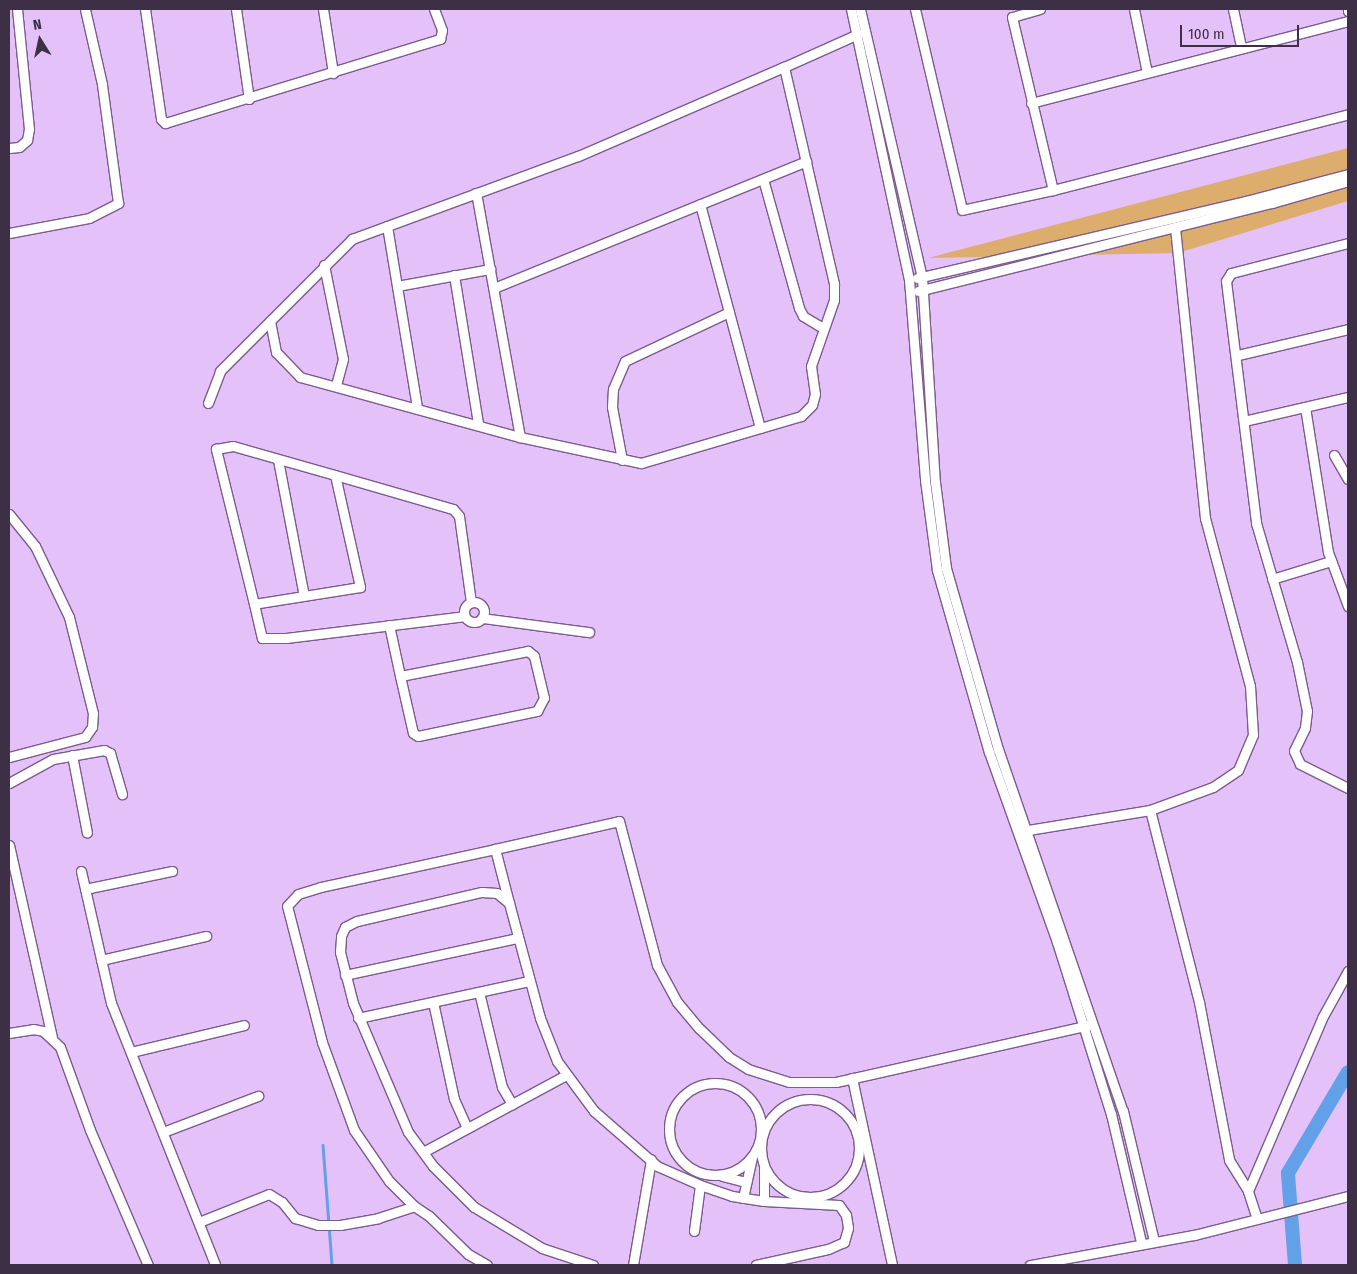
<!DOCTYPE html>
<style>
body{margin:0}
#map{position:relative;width:1357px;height:1274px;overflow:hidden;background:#e5c1f9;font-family:"Fira Sans Condensed",sans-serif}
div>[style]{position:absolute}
.green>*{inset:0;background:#ddad6e}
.stream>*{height:2.5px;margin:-1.25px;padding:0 1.25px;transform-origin:1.25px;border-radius:1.25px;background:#62a0e8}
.river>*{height:14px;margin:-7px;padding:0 7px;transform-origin:7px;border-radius:7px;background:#62a0e8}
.roads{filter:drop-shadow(1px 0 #7b5b8c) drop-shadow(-1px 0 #7b5b8c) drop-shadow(0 1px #7b5b8c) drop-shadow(0 -1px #7b5b8c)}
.minor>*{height:9px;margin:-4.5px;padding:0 4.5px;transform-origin:4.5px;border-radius:4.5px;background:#fff}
.minor>.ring{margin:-4.5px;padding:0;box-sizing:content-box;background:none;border:9px solid #fff;border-radius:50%}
span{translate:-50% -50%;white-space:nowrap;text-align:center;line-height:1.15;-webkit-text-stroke:4.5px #e5c1f9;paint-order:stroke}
.frame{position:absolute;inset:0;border:10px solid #3d2f45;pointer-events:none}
.north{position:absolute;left:15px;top:15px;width:50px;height:50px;-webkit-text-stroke:4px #e5c1f9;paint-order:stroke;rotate:350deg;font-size:14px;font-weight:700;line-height:20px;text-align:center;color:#3d2f45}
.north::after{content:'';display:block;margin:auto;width:18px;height:22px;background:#3d2f45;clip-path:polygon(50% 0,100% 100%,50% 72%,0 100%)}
.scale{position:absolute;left:1180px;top:25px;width:119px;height:22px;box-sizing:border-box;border:2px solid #3d2f45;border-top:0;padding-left:6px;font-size:15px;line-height:18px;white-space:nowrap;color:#3d2f45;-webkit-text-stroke:4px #e5c1f9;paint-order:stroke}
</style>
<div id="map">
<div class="green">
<i style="clip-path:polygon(1348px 148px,1348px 201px,1178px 253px,928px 258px)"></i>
</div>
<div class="stream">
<i style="left:323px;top:1145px;width:120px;rotate:85.7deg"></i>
</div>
<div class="river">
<i style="left:1295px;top:1265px;width:92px;rotate:-94.4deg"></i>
<i style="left:1288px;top:1173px;width:117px;rotate:-59.3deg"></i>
</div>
<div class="roads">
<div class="minor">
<i style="left:145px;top:9px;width:111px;rotate:81.7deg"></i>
<i style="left:161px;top:119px;width:6px;rotate:45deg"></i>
<i style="left:165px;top:123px;width:288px;rotate:-17deg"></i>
<i style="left:440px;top:39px;width:9px;rotate:-77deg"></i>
<i style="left:442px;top:30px;width:22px;rotate:-111deg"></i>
<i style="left:236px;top:9px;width:91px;rotate:81.8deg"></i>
<i style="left:323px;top:9px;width:65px;rotate:81.1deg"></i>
<i style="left:851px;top:9px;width:277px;rotate:77.9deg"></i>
<i style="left:909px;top:280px;width:201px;rotate:85.4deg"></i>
<i style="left:925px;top:480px;width:91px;rotate:82.4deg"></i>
<i style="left:937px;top:570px;width:189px;rotate:74.1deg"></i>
<i style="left:989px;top:752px;width:202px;rotate:70.3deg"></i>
<i style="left:1057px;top:942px;width:180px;rotate:72.6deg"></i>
<i style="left:1111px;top:1114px;width:131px;rotate:76.8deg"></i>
<i style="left:860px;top:9px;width:275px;rotate:77deg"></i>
<i style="left:922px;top:277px;width:205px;rotate:86.4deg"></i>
<i style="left:935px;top:482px;width:87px;rotate:82.7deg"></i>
<i style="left:946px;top:568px;width:188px;rotate:74deg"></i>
<i style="left:998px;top:749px;width:383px;rotate:71deg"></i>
<i style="left:1123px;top:1111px;width:134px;rotate:76.6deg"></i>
<i style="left:915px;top:9px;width:206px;rotate:76.8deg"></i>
<i style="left:962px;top:210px;width:93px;rotate:-12.4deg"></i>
<i style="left:1053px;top:190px;width:305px;rotate:-14.4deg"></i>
<i style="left:1040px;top:9px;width:29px;rotate:164deg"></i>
<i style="left:1012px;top:17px;width:178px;rotate:76.7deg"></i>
<i style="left:1134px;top:9px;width:65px;rotate:78.5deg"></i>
<i style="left:1233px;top:9px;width:40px;rotate:78deg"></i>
<i style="left:1348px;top:9px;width:2px;rotate:90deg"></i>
<i style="left:784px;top:67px;width:81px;rotate:-24deg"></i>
<i style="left:1031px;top:103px;width:327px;rotate:-14.5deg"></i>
<i style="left:9px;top:148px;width:10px;rotate:-6deg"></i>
<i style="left:19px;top:147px;width:11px;rotate:-41deg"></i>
<i style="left:27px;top:140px;width:11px;rotate:-80deg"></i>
<i style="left:29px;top:129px;width:121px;rotate:-95.7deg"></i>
<i style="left:763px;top:179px;width:134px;rotate:74.4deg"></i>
<i style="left:799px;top:308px;width:9px;rotate:63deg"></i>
<i style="left:803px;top:316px;width:23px;rotate:31deg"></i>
<i style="left:700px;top:204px;width:232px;rotate:75deg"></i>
<i style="left:387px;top:226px;width:184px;rotate:80.6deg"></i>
<i style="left:9px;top:233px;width:81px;rotate:-10.6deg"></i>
<i style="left:89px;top:218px;width:33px;rotate:-27deg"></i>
<i style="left:118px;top:203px;width:120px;rotate:-97.7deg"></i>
<i style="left:102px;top:84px;width:77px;rotate:-102.8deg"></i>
<i style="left:1348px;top:243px;width:121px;rotate:165.6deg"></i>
<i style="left:1231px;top:273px;width:9px;rotate:122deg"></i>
<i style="left:1226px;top:281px;width:244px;rotate:82.9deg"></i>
<i style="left:1256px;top:523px;width:145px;rotate:73.6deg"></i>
<i style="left:1297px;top:662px;width:50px;rotate:78.5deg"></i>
<i style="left:1307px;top:711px;width:17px;rotate:97deg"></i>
<i style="left:1305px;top:728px;width:25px;rotate:116deg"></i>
<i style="left:1294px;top:751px;width:14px;rotate:65deg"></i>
<i style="left:1300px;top:764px;width:54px;rotate:26.6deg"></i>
<i style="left:324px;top:265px;width:96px;rotate:78.6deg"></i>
<i style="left:343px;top:359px;width:28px;rotate:105deg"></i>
<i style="left:454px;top:275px;width:151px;rotate:80.8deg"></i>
<i style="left:917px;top:278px;width:338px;rotate:-13.2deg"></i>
<i style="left:1246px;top:201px;width:106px;rotate:-14.8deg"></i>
<i style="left:397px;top:286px;width:95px;rotate:-10.4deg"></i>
<i style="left:494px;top:288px;width:337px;rotate:-22.1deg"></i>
<i style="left:918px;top:291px;width:365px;rotate:-14deg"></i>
<i style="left:1272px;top:203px;width:79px;rotate:-16.1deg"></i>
<i style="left:270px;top:321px;width:32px;rotate:79deg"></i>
<i style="left:276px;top:352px;width:35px;rotate:46deg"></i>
<i style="left:300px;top:377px;width:228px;rotate:15.3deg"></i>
<i style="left:520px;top:437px;width:248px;rotate:-100.2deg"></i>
<i style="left:1238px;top:355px;width:113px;rotate:-13.3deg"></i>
<i style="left:208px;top:403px;width:34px;rotate:-69deg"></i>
<i style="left:220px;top:371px;width:187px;rotate:-45deg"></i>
<i style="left:352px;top:239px;width:241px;rotate:-20.2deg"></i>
<i style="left:578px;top:156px;width:224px;rotate:-23.4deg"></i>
<i style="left:784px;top:67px;width:223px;rotate:77deg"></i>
<i style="left:834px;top:284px;width:16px;rotate:90deg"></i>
<i style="left:834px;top:300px;width:70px;rotate:109.2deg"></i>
<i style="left:811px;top:366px;width:28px;rotate:82deg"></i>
<i style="left:815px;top:394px;width:11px;rotate:105deg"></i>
<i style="left:812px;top:405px;width:16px;rotate:135deg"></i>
<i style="left:801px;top:416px;width:167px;rotate:163.6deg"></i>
<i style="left:641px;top:463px;width:124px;rotate:-167.9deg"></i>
<i style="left:1305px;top:407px;width:147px;rotate:81deg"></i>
<i style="left:1328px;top:552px;width:58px;rotate:69.7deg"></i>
<i style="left:1244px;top:421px;width:107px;rotate:-13deg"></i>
<i style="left:233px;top:446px;width:106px;rotate:15.9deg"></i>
<i style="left:335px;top:475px;width:115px;rotate:77.4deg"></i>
<i style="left:360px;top:587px;width:107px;rotate:170.9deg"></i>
<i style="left:254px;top:604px;width:160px;rotate:-103.8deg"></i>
<i style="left:216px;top:449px;width:17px;rotate:-10deg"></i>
<i style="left:1334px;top:455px;width:28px;rotate:60deg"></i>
<i style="left:278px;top:460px;width:138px;rotate:79.2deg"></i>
<i style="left:622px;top:460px;width:54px;rotate:-100.7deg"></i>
<i style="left:612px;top:407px;width:18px;rotate:-87deg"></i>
<i style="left:613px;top:389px;width:30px;rotate:-67deg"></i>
<i style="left:625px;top:361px;width:115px;rotate:-25.2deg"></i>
<i style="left:335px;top:475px;width:123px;rotate:16.1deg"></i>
<i style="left:453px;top:509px;width:9px;rotate:49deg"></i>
<i style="left:459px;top:516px;width:87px;rotate:82.1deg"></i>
<i style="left:9px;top:514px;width:41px;rotate:50.9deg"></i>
<i style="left:35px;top:546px;width:79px;rotate:64.4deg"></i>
<i style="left:69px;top:617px;width:99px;rotate:76deg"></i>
<i style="left:93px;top:713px;width:14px;rotate:94deg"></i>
<i style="left:92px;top:727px;width:12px;rotate:125deg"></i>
<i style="left:85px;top:737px;width:79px;rotate:165.3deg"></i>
<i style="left:1272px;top:579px;width:62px;rotate:-17deg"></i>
<i class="ring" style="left:464px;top:602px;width:11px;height:11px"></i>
<i style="left:254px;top:604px;width:35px;rotate:77deg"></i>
<i style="left:262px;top:638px;width:24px"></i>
<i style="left:286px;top:638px;width:179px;rotate:-7deg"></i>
<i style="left:482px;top:618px;width:108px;rotate:7.5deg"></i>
<i style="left:389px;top:625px;width:52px;rotate:77.8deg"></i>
<i style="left:400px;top:676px;width:58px;rotate:77.2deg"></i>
<i style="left:413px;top:733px;width:6px;rotate:31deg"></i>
<i style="left:418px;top:736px;width:122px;rotate:-11.9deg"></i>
<i style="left:537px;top:711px;width:15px;rotate:-62deg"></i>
<i style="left:544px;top:698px;width:43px;rotate:-103.4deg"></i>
<i style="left:534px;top:656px;width:8px;rotate:-140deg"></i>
<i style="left:528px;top:651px;width:130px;rotate:168.9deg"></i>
<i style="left:72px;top:755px;width:79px;rotate:79.1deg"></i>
<i style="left:9px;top:783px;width:50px;rotate:-28.6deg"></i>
<i style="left:53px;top:759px;width:52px;rotate:-10deg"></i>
<i style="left:104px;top:750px;width:7px;rotate:27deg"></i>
<i style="left:110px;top:753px;width:43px;rotate:73.7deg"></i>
<i style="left:1150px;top:810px;width:198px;rotate:75.7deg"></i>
<i style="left:1199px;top:1002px;width:161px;rotate:79.2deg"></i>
<i style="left:1229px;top:1160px;width:36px;rotate:58deg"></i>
<i style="left:1022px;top:831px;width:130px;rotate:-9.3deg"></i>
<i style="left:1150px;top:810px;width:67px;rotate:-20.1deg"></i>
<i style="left:1213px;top:787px;width:30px;rotate:-34deg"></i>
<i style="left:1238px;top:770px;width:38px;rotate:-67deg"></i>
<i style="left:1253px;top:735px;width:49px;rotate:-93.5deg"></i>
<i style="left:1250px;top:686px;width:174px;rotate:-105deg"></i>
<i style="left:1205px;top:518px;width:292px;rotate:-95.9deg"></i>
<i style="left:9px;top:845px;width:197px;rotate:77.4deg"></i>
<i style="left:81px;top:871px;width:135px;rotate:77.2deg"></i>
<i style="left:111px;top:1003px;width:282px;rotate:68.3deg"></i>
<i style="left:85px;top:889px;width:89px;rotate:-11.7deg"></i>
<i style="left:509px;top:903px;width:56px;rotate:-104.5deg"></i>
<i style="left:495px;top:849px;width:127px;rotate:-12.7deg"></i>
<i style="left:619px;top:821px;width:149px;rotate:75.2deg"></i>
<i style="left:657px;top:965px;width:42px;rotate:61.6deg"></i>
<i style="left:677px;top:1002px;width:35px;rotate:50deg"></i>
<i style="left:700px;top:1029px;width:40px;rotate:44deg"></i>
<i style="left:729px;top:1057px;width:22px;rotate:32deg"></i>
<i style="left:748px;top:1069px;width:43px;rotate:17.6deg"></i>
<i style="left:789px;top:1082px;width:47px"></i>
<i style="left:836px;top:1082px;width:259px;rotate:-12.7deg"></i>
<i style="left:101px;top:960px;width:108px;rotate:-12.9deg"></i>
<i style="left:345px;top:975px;width:177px;rotate:-12.1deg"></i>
<i style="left:479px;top:992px;width:98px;rotate:76.4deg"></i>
<i style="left:502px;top:1087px;width:20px;rotate:60deg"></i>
<i style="left:433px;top:1002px;width:99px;rotate:77.8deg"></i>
<i style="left:454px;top:1099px;width:32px;rotate:66deg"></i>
<i style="left:358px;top:1018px;width:175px;rotate:-12.2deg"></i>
<i style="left:9px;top:1033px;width:24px;rotate:-9deg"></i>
<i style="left:33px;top:1029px;width:10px;rotate:11deg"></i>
<i style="left:43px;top:1031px;width:23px;rotate:43deg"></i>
<i style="left:60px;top:1047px;width:88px;rotate:70.1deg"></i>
<i style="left:90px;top:1130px;width:147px;rotate:66.8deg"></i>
<i style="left:131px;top:1052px;width:116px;rotate:-13.4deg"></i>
<i style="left:852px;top:1078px;width:191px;rotate:77.9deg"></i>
<i class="ring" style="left:669px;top:1083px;width:83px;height:83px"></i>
<i class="ring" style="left:761px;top:1099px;width:89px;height:89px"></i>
<i style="left:163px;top:1132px;width:102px;rotate:-20.8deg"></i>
<i style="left:423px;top:1152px;width:162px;rotate:-28.3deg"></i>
<i style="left:722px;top:1176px;width:25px;rotate:14deg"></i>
<i style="left:743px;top:1198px;width:42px;rotate:-77.6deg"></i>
<i style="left:764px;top:1201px;width:34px;rotate:-90deg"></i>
<i style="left:1257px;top:1219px;width:29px;rotate:-108deg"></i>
<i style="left:1248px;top:1191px;width:188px;rotate:-66.8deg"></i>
<i style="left:1322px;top:1018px;width:54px;rotate:-61deg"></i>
<i style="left:199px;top:1222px;width:75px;rotate:-21.8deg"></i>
<i style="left:269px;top:1194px;width:15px;rotate:32deg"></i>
<i style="left:282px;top:1202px;width:21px;rotate:51deg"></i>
<i style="left:295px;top:1218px;width:24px;rotate:17deg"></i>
<i style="left:318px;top:1225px;width:22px"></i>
<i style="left:340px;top:1225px;width:39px;rotate:-10deg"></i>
<i style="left:378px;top:1218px;width:38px;rotate:-18deg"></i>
<i style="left:694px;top:1231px;width:46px;rotate:-82.6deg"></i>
<i style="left:487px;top:1265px;width:22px;rotate:-150deg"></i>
<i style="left:468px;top:1254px;width:54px;rotate:-135.7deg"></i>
<i style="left:429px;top:1216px;width:18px;rotate:-146deg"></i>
<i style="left:414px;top:1206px;width:35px;rotate:-135deg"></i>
<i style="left:389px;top:1181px;width:62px;rotate:-124.5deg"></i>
<i style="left:354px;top:1130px;width:94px;rotate:-110deg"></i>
<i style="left:322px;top:1042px;width:140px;rotate:-104.4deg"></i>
<i style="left:287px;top:906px;width:16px;rotate:-47deg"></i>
<i style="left:298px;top:894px;width:24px;rotate:-17deg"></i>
<i style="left:321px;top:887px;width:178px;rotate:-12.3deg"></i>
<i style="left:593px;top:1265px;width:54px;rotate:-161.6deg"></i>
<i style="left:542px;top:1248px;width:79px;rotate:-148.9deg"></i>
<i style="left:474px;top:1207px;width:58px;rotate:-135deg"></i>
<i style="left:433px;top:1166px;width:42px;rotate:-126.3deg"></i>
<i style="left:408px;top:1132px;width:140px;rotate:-113.1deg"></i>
<i style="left:353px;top:1003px;width:53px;rotate:-104.3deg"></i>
<i style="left:340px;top:952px;width:16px;rotate:-86deg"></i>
<i style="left:341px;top:936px;width:10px;rotate:-66deg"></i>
<i style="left:345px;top:927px;width:13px;rotate:-27deg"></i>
<i style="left:357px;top:921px;width:128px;rotate:-13.1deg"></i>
<i style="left:482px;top:892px;width:15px;rotate:4deg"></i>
<i style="left:497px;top:893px;width:16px;rotate:40deg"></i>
<i style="left:509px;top:903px;width:119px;rotate:74.9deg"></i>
<i style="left:540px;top:1018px;width:46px;rotate:68.4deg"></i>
<i style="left:557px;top:1061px;width:62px;rotate:53.5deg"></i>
<i style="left:594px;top:1111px;width:84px;rotate:41.1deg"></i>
<i style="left:657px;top:1166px;width:47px;rotate:23.8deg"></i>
<i style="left:700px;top:1185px;width:34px;rotate:19deg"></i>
<i style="left:732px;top:1196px;width:32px;rotate:9deg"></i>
<i style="left:764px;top:1201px;width:75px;rotate:3.1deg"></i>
<i style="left:839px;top:1205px;width:12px;rotate:55deg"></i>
<i style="left:846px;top:1215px;width:13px;rotate:81deg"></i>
<i style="left:848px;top:1228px;width:15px;rotate:106deg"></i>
<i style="left:844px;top:1242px;width:17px;rotate:156deg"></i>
<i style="left:828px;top:1249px;width:74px;rotate:167.5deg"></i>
<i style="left:633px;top:1265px;width:107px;rotate:-80.3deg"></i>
<i style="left:1030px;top:1265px;width:167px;rotate:-10.4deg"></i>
<i style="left:1194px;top:1235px;width:159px;rotate:-14.2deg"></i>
</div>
</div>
<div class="frame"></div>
<div class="north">N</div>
<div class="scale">100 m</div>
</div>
